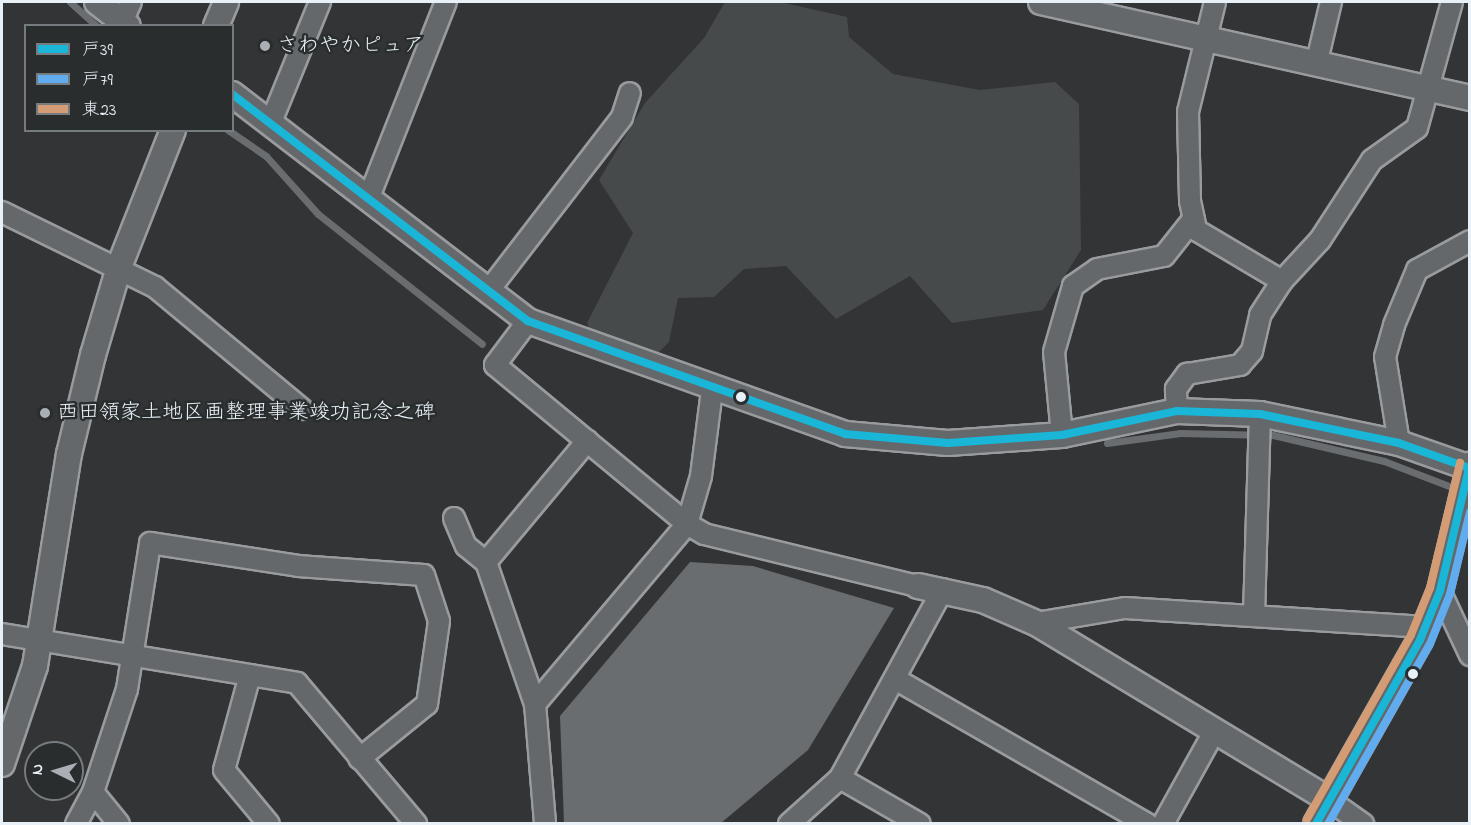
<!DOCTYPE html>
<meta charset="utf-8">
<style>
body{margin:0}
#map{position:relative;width:1471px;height:825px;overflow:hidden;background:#333435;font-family:"Indie Flower","Klee One",sans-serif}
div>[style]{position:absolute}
.green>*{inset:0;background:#464a4b}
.water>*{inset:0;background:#696d70}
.stream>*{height:7px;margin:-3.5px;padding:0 3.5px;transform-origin:3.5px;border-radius:3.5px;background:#696d70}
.roads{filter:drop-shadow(2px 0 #999b9e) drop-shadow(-2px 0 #999b9e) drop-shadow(0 2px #999b9e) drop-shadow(0 -2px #999b9e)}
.minor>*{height:20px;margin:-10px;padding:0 10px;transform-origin:10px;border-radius:10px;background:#64686b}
.tertiary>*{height:24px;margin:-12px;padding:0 12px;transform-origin:12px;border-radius:12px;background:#64686b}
.bus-1>*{height:8px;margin:-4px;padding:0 4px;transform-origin:4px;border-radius:4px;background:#1ab6d8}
.bus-2>*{height:8px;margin:-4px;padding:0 4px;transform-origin:4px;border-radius:4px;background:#60acee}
.bus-3>*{height:8px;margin:-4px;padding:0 4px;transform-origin:4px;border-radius:4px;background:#d39c74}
.dots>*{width:16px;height:16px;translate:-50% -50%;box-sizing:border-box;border:3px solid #2a2d2e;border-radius:50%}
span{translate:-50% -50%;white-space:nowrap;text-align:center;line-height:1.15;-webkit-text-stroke:5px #2a2d2e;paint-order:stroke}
.poi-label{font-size:21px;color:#e8f1f8}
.left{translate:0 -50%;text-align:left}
.frame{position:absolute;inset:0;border:3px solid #e8f1f8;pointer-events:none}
.legend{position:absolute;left:24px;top:24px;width:210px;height:108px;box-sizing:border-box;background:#2a2d2e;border:2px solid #767b7f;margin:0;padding:8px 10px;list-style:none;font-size:18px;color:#e8f1f8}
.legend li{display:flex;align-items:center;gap:12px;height:30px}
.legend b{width:30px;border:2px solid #767b7f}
.north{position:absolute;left:24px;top:741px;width:60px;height:60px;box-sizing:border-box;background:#2a2d2e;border:2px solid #767b7f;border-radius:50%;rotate:275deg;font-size:16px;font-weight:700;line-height:24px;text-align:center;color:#e8f1f8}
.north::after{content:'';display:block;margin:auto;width:21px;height:27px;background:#a9afb4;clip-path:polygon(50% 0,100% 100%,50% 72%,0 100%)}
</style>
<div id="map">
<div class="green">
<i style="clip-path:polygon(725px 2px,780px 2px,847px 17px,849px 37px,893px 74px,980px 90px,1055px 82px,1079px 104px,1081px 250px,1043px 310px,952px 323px,910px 276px,836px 319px,786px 266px,744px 269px,714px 297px,678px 298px,669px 342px,657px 354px,592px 334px,587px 323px,633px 233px,599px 180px,645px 103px,704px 38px)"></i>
</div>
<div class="water">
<i style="clip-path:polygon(690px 562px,753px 566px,894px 608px,808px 750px,721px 823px,564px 823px,560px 716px)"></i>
</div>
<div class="stream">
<i style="left:70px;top:2px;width:36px;rotate:42deg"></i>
<i style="left:228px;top:130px;width:46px;rotate:34.4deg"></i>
<i style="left:266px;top:156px;width:78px;rotate:48.1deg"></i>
<i style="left:318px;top:214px;width:209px;rotate:38.4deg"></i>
<i style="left:1107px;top:443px;width:74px;rotate:-7.8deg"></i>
<i style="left:1180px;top:433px;width:93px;rotate:1.2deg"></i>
<i style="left:1273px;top:435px;width:114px;rotate:13.2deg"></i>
<i style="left:1384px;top:461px;width:80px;rotate:21.1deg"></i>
</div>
<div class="roads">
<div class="minor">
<i style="left:1215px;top:2px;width:113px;rotate:103.8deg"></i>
<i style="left:1188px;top:112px;width:89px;rotate:88.7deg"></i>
<i style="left:1190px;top:201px;width:30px;rotate:78deg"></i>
<i style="left:1196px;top:230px;width:100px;rotate:30.7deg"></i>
<i style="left:122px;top:22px;width:22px;rotate:-66deg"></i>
<i style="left:1317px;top:61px;width:61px;rotate:-76.7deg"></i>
<i style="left:271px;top:122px;width:130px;rotate:-67.8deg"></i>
<i style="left:369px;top:197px;width:210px;rotate:-68.5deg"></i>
<i style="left:2px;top:212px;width:170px;rotate:26.1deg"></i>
<i style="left:155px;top:287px;width:191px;rotate:39.7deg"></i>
<i style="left:489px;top:290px;width:218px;rotate:-52.4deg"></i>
<i style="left:622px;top:117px;width:25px;rotate:-72deg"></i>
<i style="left:528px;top:321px;width:55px;rotate:126.9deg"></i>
<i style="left:495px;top:365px;width:249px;rotate:39.6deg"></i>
<i style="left:687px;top:524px;width:20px;rotate:30deg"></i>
<i style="left:704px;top:534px;width:220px;rotate:13.7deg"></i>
<i style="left:1177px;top:411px;width:22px;rotate:-93deg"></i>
<i style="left:1176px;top:389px;width:19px;rotate:-54deg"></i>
<i style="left:1187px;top:374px;width:54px;rotate:-9.6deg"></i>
<i style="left:1240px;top:365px;width:18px;rotate:-49deg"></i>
<i style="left:1252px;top:351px;width:37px;rotate:-77deg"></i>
<i style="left:1260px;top:315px;width:40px;rotate:-57.1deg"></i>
<i style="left:1282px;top:281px;width:56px;rotate:-47.2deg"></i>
<i style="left:1320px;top:240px;width:95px;rotate:-57deg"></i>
<i style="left:1372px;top:160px;width:55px;rotate:-35.4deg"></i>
<i style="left:1417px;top:128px;width:131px;rotate:-74.5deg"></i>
<i style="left:1062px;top:435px;width:83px;rotate:-95.5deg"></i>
<i style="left:1054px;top:352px;width:69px;rotate:-73.9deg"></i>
<i style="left:1073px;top:286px;width:29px;rotate:-35deg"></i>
<i style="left:1097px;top:269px;width:68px;rotate:-11deg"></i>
<i style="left:1164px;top:256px;width:48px;rotate:-51.7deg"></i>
<i style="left:1399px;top:443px;width:87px;rotate:-99.2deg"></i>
<i style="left:1385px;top:357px;width:33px;rotate:-74deg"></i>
<i style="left:1394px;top:325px;width:60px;rotate:-67.3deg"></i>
<i style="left:1417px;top:270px;width:60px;rotate:-28.7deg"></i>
<i style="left:454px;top:518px;width:30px;rotate:67deg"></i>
<i style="left:466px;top:546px;width:26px;rotate:39deg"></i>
<i style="left:486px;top:562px;width:150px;rotate:71deg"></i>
<i style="left:535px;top:704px;width:120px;rotate:85.2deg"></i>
<i style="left:486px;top:562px;width:158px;rotate:-50.1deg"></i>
<i style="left:1440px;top:591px;width:71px;rotate:64.9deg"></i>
<i style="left:1254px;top:615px;width:201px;rotate:-88.3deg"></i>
<i style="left:1036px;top:623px;width:90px;rotate:-9.6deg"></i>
<i style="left:1125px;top:608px;width:301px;rotate:3.6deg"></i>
<i style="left:2px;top:634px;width:299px;rotate:9.4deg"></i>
<i style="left:297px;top:683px;width:185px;rotate:49.8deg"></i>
<i style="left:250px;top:675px;width:98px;rotate:105.3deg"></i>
<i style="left:224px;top:770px;width:70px;rotate:50.2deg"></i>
<i style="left:897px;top:680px;width:289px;rotate:29.9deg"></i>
<i style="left:535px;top:704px;width:236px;rotate:-49.8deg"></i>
<i style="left:687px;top:524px;width:50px;rotate:-73.7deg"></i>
<i style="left:701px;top:476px;width:87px;rotate:-82.7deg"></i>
<i style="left:840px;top:778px;width:92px;rotate:29.9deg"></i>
<i style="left:93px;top:792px;width:41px;rotate:50.9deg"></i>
<i style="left:1329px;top:800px;width:42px;rotate:35.2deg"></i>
<i style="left:76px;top:824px;width:36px;rotate:-62deg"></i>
<i style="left:93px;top:792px;width:108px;rotate:-71.7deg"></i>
<i style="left:127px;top:689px;width:148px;rotate:-81deg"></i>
<i style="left:150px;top:543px;width:150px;rotate:8.8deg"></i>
<i style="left:298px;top:566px;width:126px;rotate:4.1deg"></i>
<i style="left:424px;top:575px;width:48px;rotate:71.9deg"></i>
<i style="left:439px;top:621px;width:84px;rotate:98.2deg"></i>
<i style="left:427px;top:704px;width:87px;rotate:141deg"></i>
<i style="left:789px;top:824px;width:69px;rotate:-42deg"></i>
<i style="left:840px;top:778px;width:215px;rotate:-61.4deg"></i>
<i style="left:1163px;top:824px;width:105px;rotate:-61deg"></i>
</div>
<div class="tertiary">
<i style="left:97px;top:2px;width:39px;rotate:38deg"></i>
<i style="left:1041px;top:2px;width:440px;rotate:12.6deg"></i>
<i style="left:216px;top:26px;width:26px;rotate:-67deg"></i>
<i style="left:232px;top:94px;width:373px;rotate:37.5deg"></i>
<i style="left:528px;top:321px;width:337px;rotate:19.6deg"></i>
<i style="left:845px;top:434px;width:103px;rotate:5deg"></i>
<i style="left:948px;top:443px;width:114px;rotate:-4deg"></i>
<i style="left:1062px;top:435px;width:117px;rotate:-11.8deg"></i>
<i style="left:1177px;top:411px;width:83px;rotate:2.1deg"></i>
<i style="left:1260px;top:414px;width:142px;rotate:11.8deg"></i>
<i style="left:1399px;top:443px;width:75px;rotate:19.4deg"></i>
<i style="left:918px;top:586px;width:66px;rotate:12.2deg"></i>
<i style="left:983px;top:600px;width:58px;rotate:23.5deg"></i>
<i style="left:1036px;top:623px;width:342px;rotate:31.1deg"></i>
<i style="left:2px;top:764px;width:103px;rotate:-71.4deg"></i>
<i style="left:35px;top:666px;width:215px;rotate:-80.9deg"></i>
<i style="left:69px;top:454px;width:102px;rotate:-76.4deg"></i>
<i style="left:93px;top:355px;width:92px;rotate:-73.5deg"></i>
<i style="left:119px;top:267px;width:147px;rotate:-68.5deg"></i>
<i style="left:1316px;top:824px;width:211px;rotate:-60.5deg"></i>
<i style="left:1420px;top:640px;width:53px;rotate:-67.8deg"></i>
<i style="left:1440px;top:591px;width:130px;rotate:-76.6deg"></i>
</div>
</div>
<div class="bus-1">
<i style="left:232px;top:94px;width:373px;rotate:37.5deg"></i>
<i style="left:528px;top:321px;width:337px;rotate:19.6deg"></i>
<i style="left:845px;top:434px;width:103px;rotate:5deg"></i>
<i style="left:948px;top:443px;width:114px;rotate:-4deg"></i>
<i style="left:1062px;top:435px;width:117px;rotate:-11.8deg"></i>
<i style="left:1177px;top:411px;width:83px;rotate:2.1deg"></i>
<i style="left:1260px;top:414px;width:142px;rotate:11.8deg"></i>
<i style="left:1399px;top:443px;width:74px;rotate:19.7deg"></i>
<i style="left:1316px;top:824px;width:211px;rotate:-60.5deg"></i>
<i style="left:1420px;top:640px;width:53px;rotate:-67.8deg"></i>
<i style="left:1440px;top:591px;width:126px;rotate:-76.7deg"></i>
</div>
<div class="bus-2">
<i style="left:1328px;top:824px;width:207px;rotate:-60.5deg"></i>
<i style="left:1430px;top:644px;width:54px;rotate:-68.2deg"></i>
<i style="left:1450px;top:594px;width:84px;rotate:-76.3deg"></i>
</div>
<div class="bus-3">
<i style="left:1307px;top:819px;width:211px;rotate:-60.5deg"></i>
<i style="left:1411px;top:635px;width:51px;rotate:-68deg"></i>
<i style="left:1430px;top:588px;width:129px;rotate:-76.5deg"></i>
</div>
<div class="dots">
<i style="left:265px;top:46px;background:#a9afb4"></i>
<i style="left:741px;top:397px;background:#e8f1f8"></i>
<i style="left:45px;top:413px;background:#a9afb4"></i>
<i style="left:1413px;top:674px;background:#e8f1f8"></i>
</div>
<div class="poi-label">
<span class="left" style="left:277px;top:46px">さわやかピュア</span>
<span class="left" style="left:57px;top:413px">西田領家土地区画整理事業竣功記念之碑</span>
</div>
<div class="frame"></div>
<ul class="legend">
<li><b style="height:8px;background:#1ab6d8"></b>戸39</li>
<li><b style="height:8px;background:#60acee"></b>戸79</li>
<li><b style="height:8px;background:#d39c74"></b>東23</li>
</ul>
<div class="north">N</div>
</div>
